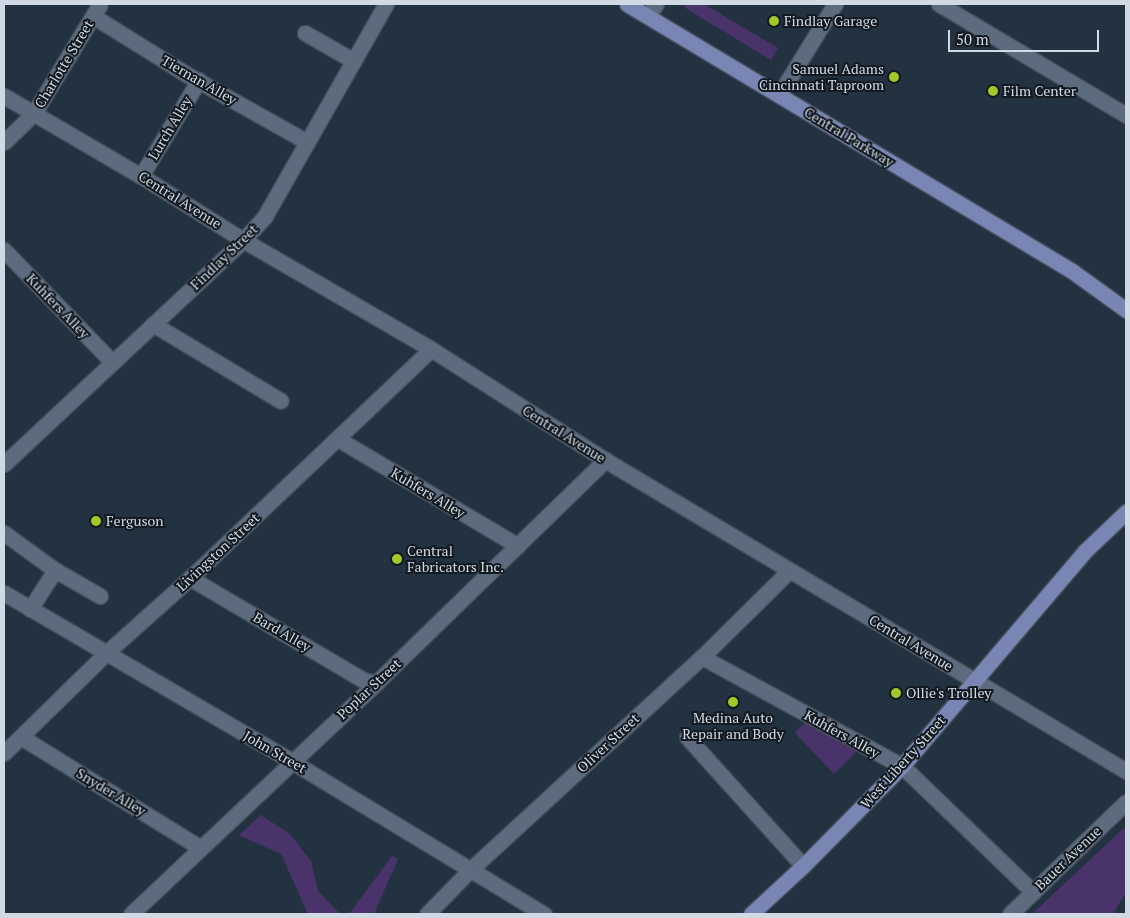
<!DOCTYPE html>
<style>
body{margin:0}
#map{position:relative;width:1130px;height:918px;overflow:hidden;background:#233241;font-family:"PT Serif",serif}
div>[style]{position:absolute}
.green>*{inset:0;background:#4a336b}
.roads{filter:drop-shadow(1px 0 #434f5c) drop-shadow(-1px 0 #434f5c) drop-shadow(0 1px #434f5c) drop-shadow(0 -1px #434f5c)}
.minor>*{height:15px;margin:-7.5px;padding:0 7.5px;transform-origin:7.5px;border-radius:7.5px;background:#5c6c7e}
.major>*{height:15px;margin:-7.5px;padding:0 7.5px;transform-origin:7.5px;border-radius:7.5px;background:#7986b3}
.dots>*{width:14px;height:14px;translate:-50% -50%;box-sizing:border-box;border:2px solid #131920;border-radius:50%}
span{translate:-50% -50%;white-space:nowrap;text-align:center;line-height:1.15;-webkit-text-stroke:4px #131920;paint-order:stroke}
.poi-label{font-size:14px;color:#d0dae4}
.left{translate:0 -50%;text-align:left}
.right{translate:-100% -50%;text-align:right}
.street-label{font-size:14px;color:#d0dae4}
.frame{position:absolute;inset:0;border:5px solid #d0dae4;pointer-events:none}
.scale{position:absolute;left:948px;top:30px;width:151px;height:22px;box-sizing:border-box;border:2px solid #d0dae4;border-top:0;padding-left:6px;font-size:15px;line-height:18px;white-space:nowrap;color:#d0dae4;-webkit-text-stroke:4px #131920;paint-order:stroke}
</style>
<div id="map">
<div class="green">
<i style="clip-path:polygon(683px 4px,704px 4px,778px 48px,771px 60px,687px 9px)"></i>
<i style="clip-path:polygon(806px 721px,857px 751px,834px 774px,795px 733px)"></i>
<i style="clip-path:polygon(261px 815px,290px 834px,311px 861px,318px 891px,340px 914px,308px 914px,281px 854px,239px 835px)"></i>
<i style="clip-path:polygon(1126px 826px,1126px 892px,1113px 914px,1032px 914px)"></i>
<i style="clip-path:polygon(392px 856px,398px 859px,374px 914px,349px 914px)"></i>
</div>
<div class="roads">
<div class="minor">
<i style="left:939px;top:4px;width:217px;rotate:30.7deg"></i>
<i style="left:93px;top:16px;width:110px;rotate:31.9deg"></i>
<i style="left:186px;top:74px;width:139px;rotate:29.3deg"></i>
<i style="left:648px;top:16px;width:14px;rotate:-56deg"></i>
<i style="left:305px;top:33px;width:56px;rotate:29.7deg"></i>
<i style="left:779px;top:95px;width:107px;rotate:-58.4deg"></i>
<i style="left:4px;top:96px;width:159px;rotate:30.3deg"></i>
<i style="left:141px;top:176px;width:120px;rotate:32.1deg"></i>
<i style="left:243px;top:240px;width:217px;rotate:30.1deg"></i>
<i style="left:431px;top:349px;width:206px;rotate:32.5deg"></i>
<i style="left:605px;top:460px;width:607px;rotate:30.83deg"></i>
<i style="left:4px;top:142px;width:42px;rotate:-44deg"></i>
<i style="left:34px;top:113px;width:127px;rotate:-58.8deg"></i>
<i style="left:141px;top:176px;width:112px;rotate:-58.9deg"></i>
<i style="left:4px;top:250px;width:156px;rotate:46deg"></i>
<i style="left:153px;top:324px;width:149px;rotate:31deg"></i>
<i style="left:338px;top:439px;width:209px;rotate:30.7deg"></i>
<i style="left:4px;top:464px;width:328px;rotate:-43.1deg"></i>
<i style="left:243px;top:240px;width:33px;rotate:-47deg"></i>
<i style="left:265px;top:216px;width:244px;rotate:-60.3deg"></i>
<i style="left:4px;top:533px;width:63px;rotate:36deg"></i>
<i style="left:55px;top:570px;width:52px;rotate:30deg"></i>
<i style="left:190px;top:578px;width:201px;rotate:30.5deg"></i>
<i style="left:363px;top:680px;width:13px;rotate:13deg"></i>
<i style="left:4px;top:593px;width:333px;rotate:30.3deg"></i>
<i style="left:291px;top:761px;width:296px;rotate:31.2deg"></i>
<i style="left:30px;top:609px;width:46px;rotate:-57.3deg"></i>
<i style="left:702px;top:657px;width:228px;rotate:28.6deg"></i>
<i style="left:902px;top:766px;width:182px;rotate:43.9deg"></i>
<i style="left:21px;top:737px;width:211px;rotate:31.7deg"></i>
<i style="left:687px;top:737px;width:173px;rotate:48deg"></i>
<i style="left:4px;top:753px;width:141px;rotate:-44.4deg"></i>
<i style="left:105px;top:654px;width:114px;rotate:-41.8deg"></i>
<i style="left:190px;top:578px;width:332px;rotate:-43.5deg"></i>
<i style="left:131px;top:914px;width:337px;rotate:-43.3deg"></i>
<i style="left:376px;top:683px;width:320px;rotate:-44.2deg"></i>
<i style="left:427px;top:914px;width:62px;rotate:-45.7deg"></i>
<i style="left:470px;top:870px;width:315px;rotate:-42.6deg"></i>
<i style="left:702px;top:657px;width:122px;rotate:-44.7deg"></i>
<i style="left:1010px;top:914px;width:161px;rotate:-44deg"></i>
</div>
<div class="major">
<i style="left:627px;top:4px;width:519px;rotate:30.96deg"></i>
<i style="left:1072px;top:271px;width:67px;rotate:35.8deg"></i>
<i style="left:751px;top:914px;width:71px;rotate:-42.7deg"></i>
<i style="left:803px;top:866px;width:141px;rotate:-45.3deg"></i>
<i style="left:902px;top:766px;width:282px;rotate:-49.6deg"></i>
<i style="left:1085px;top:551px;width:57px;rotate:-43.6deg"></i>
</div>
</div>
<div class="dots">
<i style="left:774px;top:21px;background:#a1c92a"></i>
<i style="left:894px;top:77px;background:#a1c92a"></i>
<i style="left:993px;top:91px;background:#a1c92a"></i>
<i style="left:96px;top:521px;background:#a1c92a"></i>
<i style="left:397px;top:559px;background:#a1c92a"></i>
<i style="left:896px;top:693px;background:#a1c92a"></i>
<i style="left:733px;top:702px;background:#a1c92a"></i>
</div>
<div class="poi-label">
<span class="left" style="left:784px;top:21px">Findlay Garage</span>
<span class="right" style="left:884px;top:77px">Samuel Adams<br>Cincinnati Taproom</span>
<span class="left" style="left:1003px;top:91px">Film Center</span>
<span class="left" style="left:106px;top:521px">Ferguson</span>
<span class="left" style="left:407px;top:559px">Central<br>Fabricators Inc.</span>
<span class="left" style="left:906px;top:693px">Ollie's Trolley</span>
<span style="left:733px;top:726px">Medina Auto<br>Repair and Body</span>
</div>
<div class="street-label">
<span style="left:64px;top:64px;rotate:-59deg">Charlotte Street</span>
<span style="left:199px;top:80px;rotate:30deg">Tiernan Alley</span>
<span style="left:170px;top:128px;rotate:-59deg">Lurch Alley</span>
<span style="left:849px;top:137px;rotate:31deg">Central Parkway</span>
<span style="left:180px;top:200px;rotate:32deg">Central Avenue</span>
<span style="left:224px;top:257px;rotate:-44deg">Findlay Street</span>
<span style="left:58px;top:306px;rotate:46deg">Kuhfers Alley</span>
<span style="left:564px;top:434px;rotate:32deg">Central Avenue</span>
<span style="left:428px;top:493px;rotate:31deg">Kuhfers Alley</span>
<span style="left:218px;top:552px;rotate:-43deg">Livingston Street</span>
<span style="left:282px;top:632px;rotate:30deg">Bard Alley</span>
<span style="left:911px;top:643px;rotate:31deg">Central Avenue</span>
<span style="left:369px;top:689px;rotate:-43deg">Poplar Street</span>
<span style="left:842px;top:734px;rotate:29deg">Kuhfers Alley</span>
<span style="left:608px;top:743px;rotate:-43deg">Oliver Street</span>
<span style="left:275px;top:752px;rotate:30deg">John Street</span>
<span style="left:903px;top:762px;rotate:-48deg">West Liberty Street</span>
<span style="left:111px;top:792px;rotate:31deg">Snyder Alley</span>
<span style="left:1068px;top:858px;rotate:-44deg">Bauer Avenue</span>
</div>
<div class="frame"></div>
<div class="scale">50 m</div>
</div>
